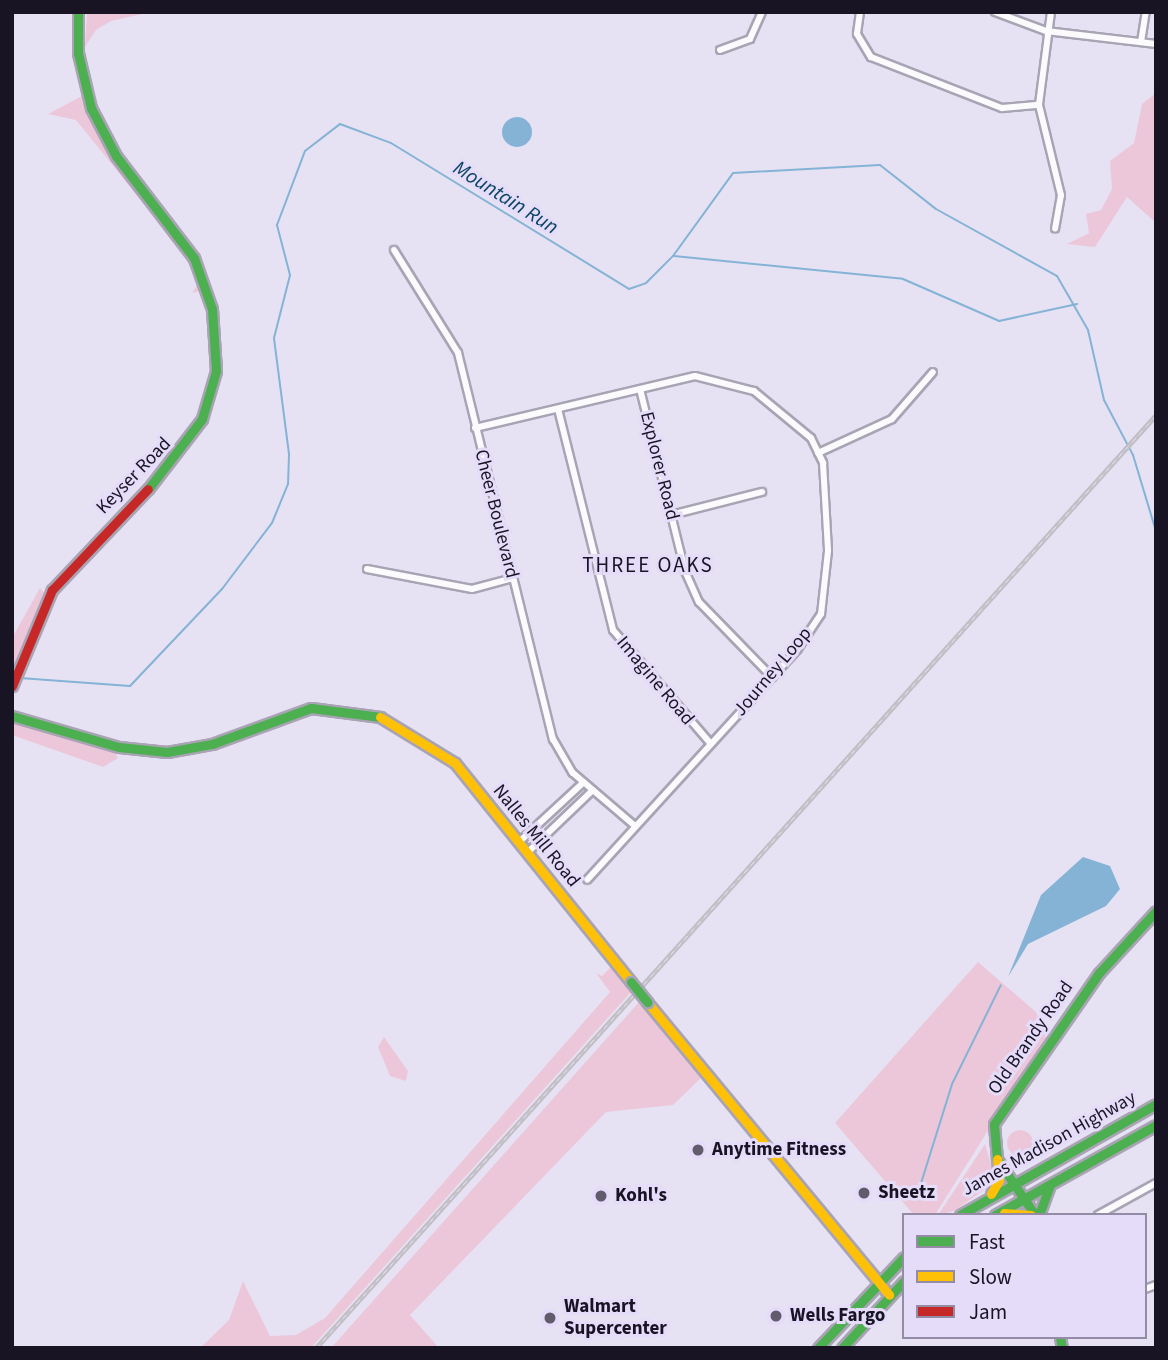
<!DOCTYPE html>
<style>
body{margin:0}
#map{position:relative;width:1168px;height:1360px;overflow:hidden;background:#e7e2f3;font-family:"Source Sans 3",sans-serif}
div>[style]{position:absolute}
.green>*{inset:0;background:#ecc7da}
.round{border-radius:50%}
.water>*{inset:0;background:#84b3d6}
.stream>*{height:2px;margin:-1px;padding:0 1px;transform-origin:1px;border-radius:1px;background:#84b3d6}
.roads{filter:drop-shadow(2px 0 #a9a4b4) drop-shadow(-2px 0 #a9a4b4) drop-shadow(0 2px #a9a4b4) drop-shadow(0 -2px #a9a4b4)}
.street>*{height:6px;margin:-3px;padding:0 3px;transform-origin:3px;border-radius:3px;background:#fbfbfd}
.fast>*{height:9px;margin:-4.5px;padding:0 4.5px;transform-origin:4.5px;border-radius:4.5px;background:#4caf50}
.slow>*{height:9px;margin:-4.5px;padding:0 4.5px;transform-origin:4.5px;border-radius:4.5px;background:#ffc107}
.jam>*{height:9px;margin:-4.5px;padding:0 4.5px;transform-origin:4.5px;border-radius:4.5px;background:#c62828}
.rail>*{height:4.5px;margin-top:-2.25px;transform-origin:0;background:repeating-linear-gradient(90deg,#e4dcf9 0 5px,#c0bec3 0 10px);box-sizing:border-box;border-block:2px solid #c0bec3}
.bridges{filter:drop-shadow(2px 0 #a9a4b4) drop-shadow(-2px 0 #a9a4b4) drop-shadow(0 2px #a9a4b4) drop-shadow(0 -2px #a9a4b4)}
.fast-bridge>*{height:9px;margin:-4.5px;padding:0 4.5px;transform-origin:4.5px;border-radius:4.5px;background:#4caf50}
.dots>*{width:19px;height:19px;translate:-50% -50%;box-sizing:border-box;border:4px solid #e4dcf9;border-radius:50%}
span{translate:-50% -50%;white-space:nowrap;text-align:center;line-height:1.15;-webkit-text-stroke:6px #e4dcf9;paint-order:stroke}
.street-label{font-size:19px;color:#191424}
.poi-label{font-size:19px;color:#191424;font-weight:700}
.left{translate:0 -50%;text-align:left}
.water-label{font-size:21px;color:#0b4562;font-style:italic}
.neighbourhood-label{font-size:21px;color:#191424;letter-spacing:2px}
.frame{position:absolute;inset:0;border:14px solid #191424;pointer-events:none}
.legend{position:absolute;left:902px;top:1213px;width:245px;height:126px;box-sizing:border-box;background:#e4dcf9;border:2px solid #938ca4;margin:0;padding:9px 12px;list-style:none;font-size:21px;color:#191424}
.legend li{display:flex;align-items:center;gap:14px;height:35px}
.legend b{width:35px;border:2px solid #938ca4}
</style>
<div id="map">
<div class="green">
<i style="clip-path:polygon(87px 12px,151px 12px,111px 21px,96px 30px,85px 47px)"></i>
<i style="clip-path:polygon(1156px 93px,1156px 223px,1127px 197px,1095px 247px,1067px 244px,1089px 233px,1086px 214px,1101px 210px,1112px 189px,1110px 161px,1134px 143px,1142px 104px)"></i>
<i style="clip-path:polygon(82px 96px,106px 149px,193px 262px,203px 290px,192px 293px,198px 284px,182px 251px,76px 120px,48px 114px)"></i>
<i style="clip-path:polygon(40px 588px,45px 594px,12px 673px,12px 638px)"></i>
<i style="clip-path:polygon(12px 722px,115px 753px,118px 758px,103px 767px,12px 735px)"></i>
<i style="clip-path:polygon(978px 962px,1036px 1012px,1046px 1038px,935px 1215px,914px 1215px,835px 1123px)"></i>
<i style="clip-path:polygon(613px 965px,632px 991px,311px 1348px,200px 1348px,229px 1320px,243px 1281px,270px 1336px,296px 1335px,325px 1318px,610px 992px,596px 973px,602px 976px)"></i>
<i style="clip-path:polygon(639px 1002px,701px 1078px,673px 1105px,606px 1112px,410px 1315px,439px 1348px,331px 1348px)"></i>
<i style="clip-path:polygon(384px 1037px,408px 1071px,406px 1081px,390px 1076px,378px 1047px)"></i>
<i class="round" style="left:1007px;top:1130px;width:26px;height:26px"></i>
<i style="clip-path:polygon(985px 1144px,995px 1178px,991px 1185px,954px 1211px,938px 1215px)"></i>
</div>
<div class="water">
<i class="round" style="left:502px;top:117px;width:30px;height:30px"></i>
<i style="clip-path:polygon(1083px 857px,1110px 866px,1120px 889px,1106px 906px,1028px 944px,1008px 977px,1041px 895px)"></i>
</div>
<div class="stream">
<i style="left:674px;top:256px;width:230px;rotate:5.7deg"></i>
<i style="left:903px;top:279px;width:105px;rotate:23.6deg"></i>
<i style="left:999px;top:321px;width:80px;rotate:-12.3deg"></i>
<i style="left:20px;top:678px;width:110px;rotate:4.2deg"></i>
<i style="left:130px;top:686px;width:134px;rotate:-46.5deg"></i>
<i style="left:222px;top:589px;width:83px;rotate:-52.9deg"></i>
<i style="left:272px;top:523px;width:42px;rotate:-67.7deg"></i>
<i style="left:288px;top:484px;width:30px;rotate:-88deg"></i>
<i style="left:289px;top:454px;width:117px;rotate:-97.4deg"></i>
<i style="left:274px;top:338px;width:65px;rotate:-75.7deg"></i>
<i style="left:290px;top:275px;width:52px;rotate:-104.6deg"></i>
<i style="left:277px;top:225px;width:79px;rotate:-69.3deg"></i>
<i style="left:305px;top:151px;width:44px;rotate:-37.6deg"></i>
<i style="left:340px;top:124px;width:54px;rotate:20.4deg"></i>
<i style="left:391px;top:143px;width:279px;rotate:31.5deg"></i>
<i style="left:629px;top:289px;width:18px;rotate:-19deg"></i>
<i style="left:646px;top:283px;width:38px;rotate:-45deg"></i>
<i style="left:673px;top:256px;width:102px;rotate:-54.1deg"></i>
<i style="left:733px;top:173px;width:147px;rotate:-3.1deg"></i>
<i style="left:880px;top:165px;width:71px;rotate:38.2deg"></i>
<i style="left:936px;top:209px;width:138px;rotate:29deg"></i>
<i style="left:1057px;top:276px;width:62px;rotate:60.1deg"></i>
<i style="left:1088px;top:330px;width:72px;rotate:77.1deg"></i>
<i style="left:1104px;top:400px;width:62px;rotate:62.2deg"></i>
<i style="left:1133px;top:455px;width:79px;rotate:73.2deg"></i>
<i style="left:917px;top:1196px;width:117px;rotate:-72.6deg"></i>
<i style="left:952px;top:1084px;width:110px;rotate:-63.7deg"></i>
</div>
<div class="roads">
<div class="street">
<i style="left:860px;top:12px;width:22px;rotate:98deg"></i>
<i style="left:857px;top:34px;width:27px;rotate:59deg"></i>
<i style="left:871px;top:57px;width:141px;rotate:21.3deg"></i>
<i style="left:1002px;top:108px;width:37px;rotate:-5deg"></i>
<i style="left:995px;top:12px;width:54px;rotate:20.4deg"></i>
<i style="left:1046px;top:31px;width:111px;rotate:6.7deg"></i>
<i style="left:1051px;top:12px;width:94px;rotate:97.4deg"></i>
<i style="left:1039px;top:105px;width:93px;rotate:76.3deg"></i>
<i style="left:1061px;top:195px;width:34px;rotate:100deg"></i>
<i style="left:1141px;top:42px;width:30px;rotate:-81deg"></i>
<i style="left:720px;top:50px;width:32px;rotate:-20deg"></i>
<i style="left:750px;top:39px;width:30px;rotate:-66deg"></i>
<i style="left:394px;top:250px;width:121px;rotate:58.1deg"></i>
<i style="left:458px;top:353px;width:398px;rotate:76.2deg"></i>
<i style="left:553px;top:739px;width:39px;rotate:60deg"></i>
<i style="left:573px;top:773px;width:82px;rotate:40.5deg"></i>
<i style="left:640px;top:389px;width:187px;rotate:76.1deg"></i>
<i style="left:685px;top:571px;width:34px;rotate:66deg"></i>
<i style="left:699px;top:602px;width:105px;rotate:45.8deg"></i>
<i style="left:558px;top:409px;width:228px;rotate:76deg"></i>
<i style="left:613px;top:630px;width:150px;rotate:49.3deg"></i>
<i style="left:475px;top:428px;width:226px;rotate:-13.3deg"></i>
<i style="left:695px;top:376px;width:61px;rotate:14.3deg"></i>
<i style="left:754px;top:391px;width:74px;rotate:39.5deg"></i>
<i style="left:811px;top:438px;width:28px;rotate:64deg"></i>
<i style="left:823px;top:463px;width:88px;rotate:86.7deg"></i>
<i style="left:828px;top:551px;width:63px;rotate:96.3deg"></i>
<i style="left:821px;top:614px;width:43px;rotate:123.7deg"></i>
<i style="left:797px;top:650px;width:311px;rotate:132.4deg"></i>
<i style="left:818px;top:453px;width:81px;rotate:-24.7deg"></i>
<i style="left:892px;top:419px;width:62px;rotate:-48.9deg"></i>
<i style="left:671px;top:515px;width:94px;rotate:-14.2deg"></i>
<i style="left:367px;top:569px;width:107px;rotate:10.8deg"></i>
<i style="left:472px;top:589px;width:42px;rotate:-15deg"></i>
<i style="left:519px;top:842px;width:88px;rotate:-42.7deg"></i>
<i style="left:527px;top:853px;width:91px;rotate:-43.7deg"></i>
<i style="left:1098px;top:1215px;width:66px;rotate:-28.9deg"></i>
<i style="left:1145px;top:1289px;width:12px;rotate:-20deg"></i>
</div>
<div class="fast">
<i style="left:78px;top:12px;width:41px;rotate:90deg"></i>
<i style="left:78px;top:53px;width:57px;rotate:76.7deg"></i>
<i style="left:91px;top:108px;width:54px;rotate:62.5deg"></i>
<i style="left:116px;top:156px;width:128px;rotate:52.6deg"></i>
<i style="left:194px;top:258px;width:54px;rotate:70.6deg"></i>
<i style="left:212px;top:309px;width:62px;rotate:86.3deg"></i>
<i style="left:216px;top:371px;width:50px;rotate:106.3deg"></i>
<i style="left:202px;top:419px;width:88px;rotate:127.6deg"></i>
<i style="left:12px;top:716px;width:111px;rotate:16.2deg"></i>
<i style="left:119px;top:747px;width:48px;rotate:5.9deg"></i>
<i style="left:167px;top:752px;width:46px;rotate:-10.1deg"></i>
<i style="left:212px;top:744px;width:105px;rotate:-20deg"></i>
<i style="left:311px;top:708px;width:70px;rotate:7.4deg"></i>
<i style="left:960px;top:1215px;width:225px;rotate:-29.5deg"></i>
<i style="left:995px;top:1215px;width:184px;rotate:-29.2deg"></i>
<i style="left:1035px;top:1215px;width:68px;rotate:-124.2deg"></i>
<i style="left:997px;top:1159px;width:35px;rotate:-95deg"></i>
<i style="left:994px;top:1124px;width:184px;rotate:-55.2deg"></i>
<i style="left:1099px;top:973px;width:84px;rotate:-47.4deg"></i>
<i style="left:1039px;top:1215px;width:30px;rotate:-70deg"></i>
<i style="left:1060px;top:1337px;width:11px;rotate:80deg"></i>
<i style="left:818px;top:1348px;width:125px;rotate:-46.6deg"></i>
<i style="left:842px;top:1348px;width:91px;rotate:-47.2deg"></i>
</div>
<div class="slow">
<i style="left:380px;top:717px;width:88px;rotate:31.5deg"></i>
<i style="left:455px;top:763px;width:281px;rotate:51.2deg"></i>
<i style="left:647px;top:1002px;width:380px;rotate:50.4deg"></i>
<i style="left:991px;top:1194px;width:16px;rotate:-60deg"></i>
<i style="left:999px;top:1180px;width:21px;rotate:-95deg"></i>
<i style="left:1004px;top:1213px;width:27px;rotate:4deg"></i>
</div>
<div class="jam">
<i style="left:12px;top:686px;width:104px;rotate:-67.4deg"></i>
<i style="left:52px;top:590px;width:139px;rotate:-46.5deg"></i>
</div>
</div>
<div class="rail">
<i style="left:316px;top:1348px;width:1255px;rotate:-48deg"></i>
</div>
<div class="bridges">
<div class="fast-bridge">
<i style="left:631px;top:982px;width:26px;rotate:51deg"></i>
</div>
</div>
<div class="dots">
<i style="left:698px;top:1150px;background:#615c6c"></i>
<i style="left:864px;top:1193px;background:#615c6c"></i>
<i style="left:601px;top:1196px;background:#615c6c"></i>
<i style="left:776px;top:1316px;background:#615c6c"></i>
<i style="left:550px;top:1318px;background:#615c6c"></i>
</div>
<div class="street-label">
<span style="left:659px;top:466px;rotate:76deg">Explorer Road</span>
<span style="left:134px;top:476px;rotate:-46deg">Keyser Road</span>
<span style="left:496px;top:514px;rotate:76deg">Cheer Boulevard</span>
<span style="left:773px;top:672px;rotate:-50deg">Journey Loop</span>
<span style="left:655px;top:681px;rotate:50deg">Imagine Road</span>
<span style="left:536px;top:836px;rotate:51deg">Nalles Mill Road</span>
<span style="left:1031px;top:1038px;rotate:-55deg">Old Brandy Road</span>
<span style="left:1049px;top:1144px;rotate:-29deg">James Madison Highway</span>
</div>
<div class="poi-label">
<span class="left" style="left:712px;top:1150px">Anytime Fitness</span>
<span class="left" style="left:878px;top:1193px">Sheetz</span>
<span class="left" style="left:615px;top:1196px">Kohl's</span>
<span class="left" style="left:564px;top:1318px">Walmart<br>Supercenter</span>
<span class="left" style="left:790px;top:1316px">Wells Fargo</span>
</div>
<div class="water-label">
<span style="left:506px;top:197px;rotate:32deg">Mountain Run</span>
</div>
<div class="neighbourhood-label">
<span style="left:648px;top:565px">THREE OAKS</span>
</div>
<div class="frame"></div>
<ul class="legend">
<li><b style="height:9px;background:#4caf50"></b>Fast</li>
<li><b style="height:9px;background:#ffc107"></b>Slow</li>
<li><b style="height:9px;background:#c62828"></b>Jam</li>
</ul>
</div>
